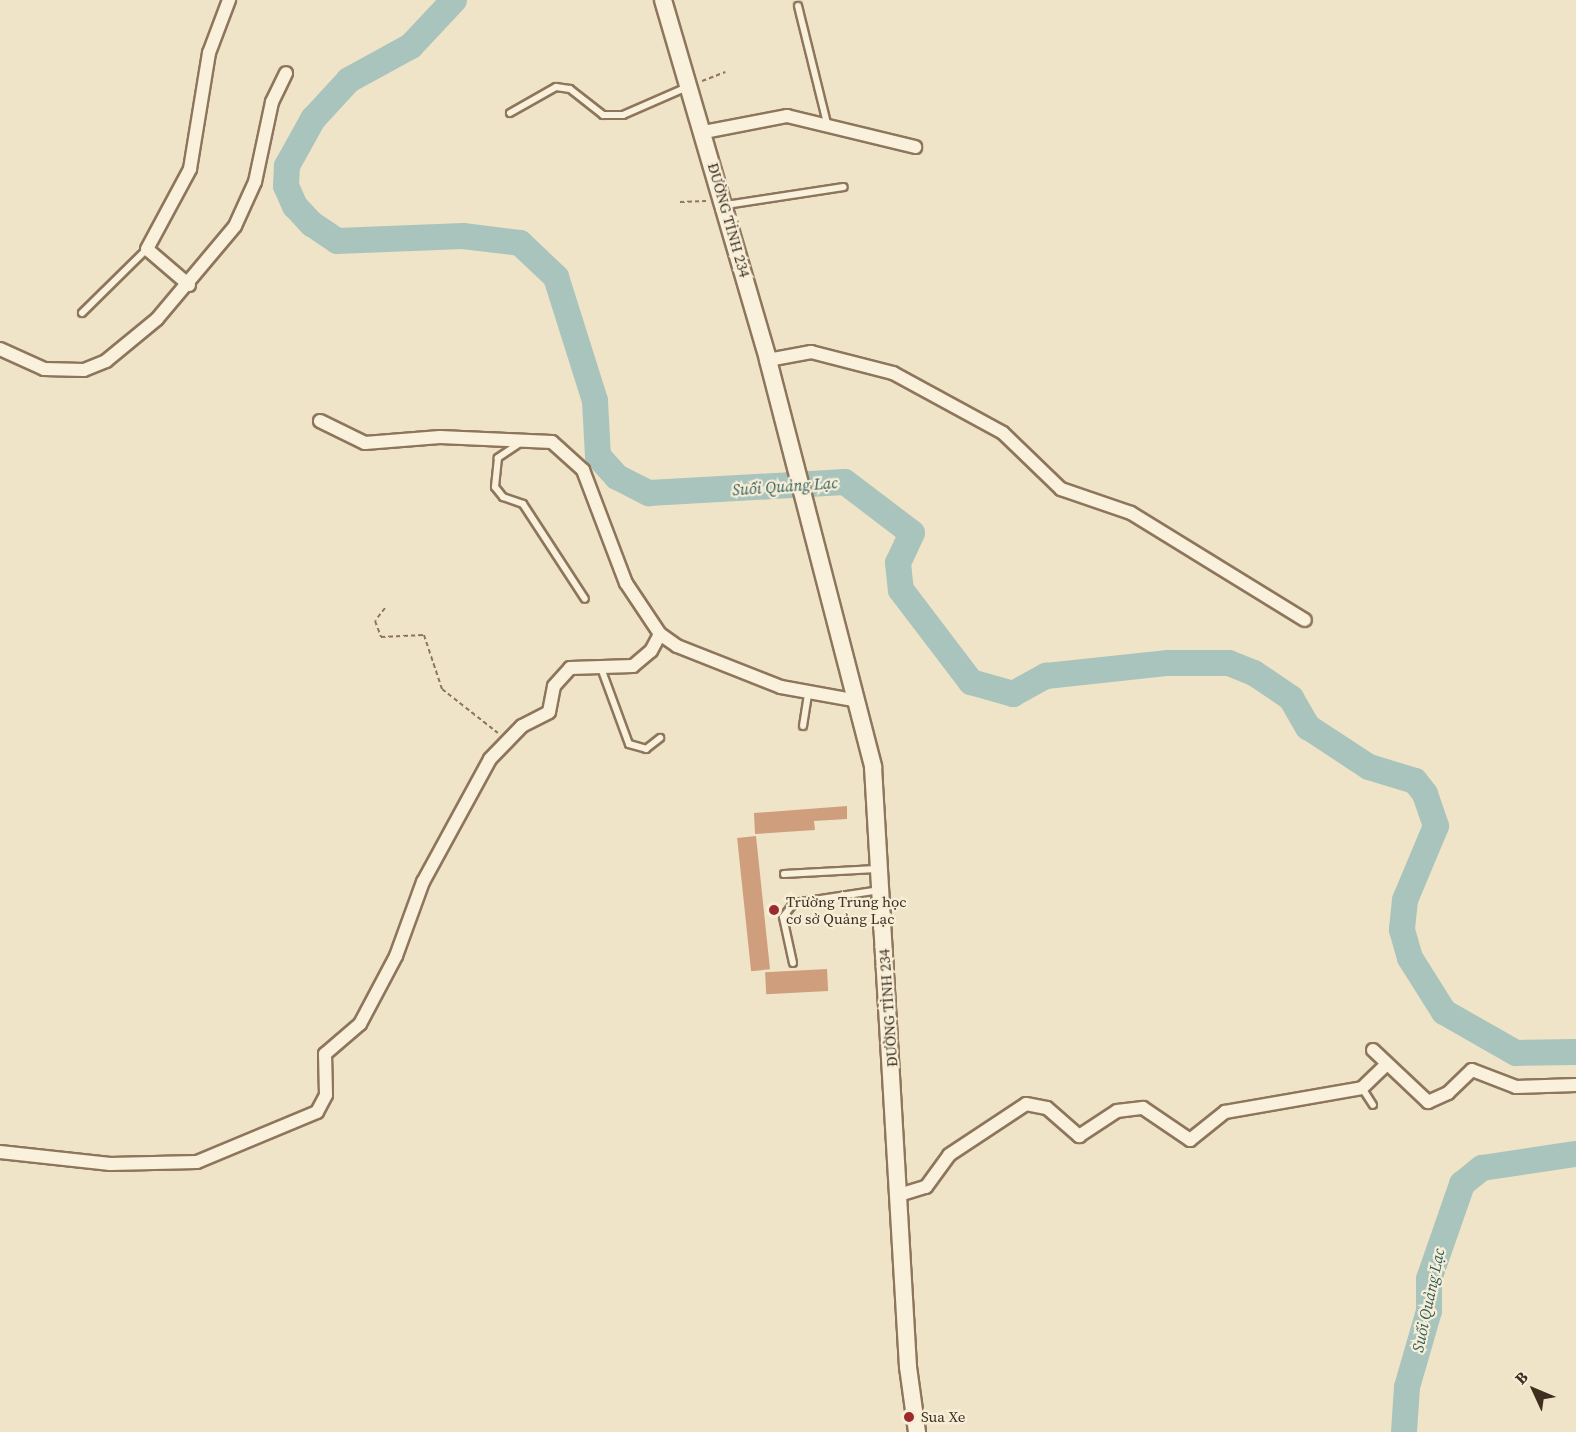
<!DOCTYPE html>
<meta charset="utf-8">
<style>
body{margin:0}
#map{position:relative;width:1576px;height:1432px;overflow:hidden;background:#f0e4c8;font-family:"Source Serif 4",serif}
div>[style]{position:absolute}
.river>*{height:26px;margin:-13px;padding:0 13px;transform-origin:13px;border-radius:13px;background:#a9c4bc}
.building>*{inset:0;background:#cf9f7d;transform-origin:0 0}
.path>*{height:2px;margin-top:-1px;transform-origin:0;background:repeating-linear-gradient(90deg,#8d765c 0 4.5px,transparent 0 7.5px)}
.roads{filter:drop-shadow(2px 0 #8d765c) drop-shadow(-2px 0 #8d765c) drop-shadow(0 2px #8d765c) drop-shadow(0 -2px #8d765c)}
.lane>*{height:6px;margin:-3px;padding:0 3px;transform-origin:3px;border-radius:3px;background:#faf1dc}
.street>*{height:12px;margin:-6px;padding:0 6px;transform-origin:6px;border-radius:6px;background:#faf1dc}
.secondary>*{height:16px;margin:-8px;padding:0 8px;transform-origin:8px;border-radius:8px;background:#faf1dc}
.dots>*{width:16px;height:16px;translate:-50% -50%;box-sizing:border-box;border:3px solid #f7eed8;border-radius:50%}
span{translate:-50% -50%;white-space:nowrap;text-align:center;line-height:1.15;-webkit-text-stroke:4.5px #f7eed8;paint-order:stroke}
.street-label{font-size:15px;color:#3d2e20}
.poi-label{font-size:15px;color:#3d2e20}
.left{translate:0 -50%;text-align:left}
.water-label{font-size:16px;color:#2f5d5a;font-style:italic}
.north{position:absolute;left:1504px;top:1360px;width:60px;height:60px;-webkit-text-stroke:4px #f7eed8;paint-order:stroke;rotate:314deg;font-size:16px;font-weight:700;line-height:24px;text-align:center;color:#3d2e20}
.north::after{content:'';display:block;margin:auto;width:21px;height:27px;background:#3d2e20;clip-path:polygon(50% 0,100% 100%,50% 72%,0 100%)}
</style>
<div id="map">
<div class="river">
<i style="left:454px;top:0;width:63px;rotate:133.1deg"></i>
<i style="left:411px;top:46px;width:71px;rotate:151.3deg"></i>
<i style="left:349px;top:80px;width:53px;rotate:132.7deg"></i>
<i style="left:313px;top:119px;width:54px;rotate:119deg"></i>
<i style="left:287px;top:166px;width:20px;rotate:93deg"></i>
<i style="left:286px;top:186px;width:22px;rotate:66deg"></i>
<i style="left:295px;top:206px;width:25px;rotate:47deg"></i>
<i style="left:312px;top:224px;width:30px;rotate:34deg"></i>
<i style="left:337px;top:241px;width:126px;rotate:-2.3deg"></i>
<i style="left:463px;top:236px;width:57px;rotate:7deg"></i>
<i style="left:520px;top:243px;width:50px;rotate:43.4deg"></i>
<i style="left:556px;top:277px;width:130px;rotate:72.5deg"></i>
<i style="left:595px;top:401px;width:55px;rotate:86.9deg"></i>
<i style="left:598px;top:456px;width:28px;rotate:48deg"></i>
<i style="left:617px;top:477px;width:36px;rotate:27deg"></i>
<i style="left:649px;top:493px;width:196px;rotate:-3.2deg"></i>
<i style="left:845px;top:482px;width:84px;rotate:37.3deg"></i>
<i style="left:912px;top:533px;width:33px;rotate:115deg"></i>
<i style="left:898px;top:563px;width:27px;rotate:84deg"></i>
<i style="left:901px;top:590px;width:116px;rotate:52.7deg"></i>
<i style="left:971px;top:682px;width:44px;rotate:15.9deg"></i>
<i style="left:1013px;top:694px;width:38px;rotate:-29deg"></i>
<i style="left:1046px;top:676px;width:123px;rotate:-6.1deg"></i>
<i style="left:1168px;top:663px;width:61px"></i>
<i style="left:1229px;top:663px;width:27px;rotate:22deg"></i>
<i style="left:1254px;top:673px;width:45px;rotate:34deg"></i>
<i style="left:1291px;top:698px;width:34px;rotate:60deg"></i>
<i style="left:1308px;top:727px;width:73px;rotate:33.3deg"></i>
<i style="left:1369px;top:767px;width:48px;rotate:16.9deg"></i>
<i style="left:1415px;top:781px;width:16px;rotate:52deg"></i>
<i style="left:1425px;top:794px;width:34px;rotate:71deg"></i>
<i style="left:1436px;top:826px;width:80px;rotate:112.7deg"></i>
<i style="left:1405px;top:900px;width:30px;rotate:96deg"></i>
<i style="left:1402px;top:930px;width:29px;rotate:74deg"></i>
<i style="left:1410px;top:958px;width:64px;rotate:57.8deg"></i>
<i style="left:1444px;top:1012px;width:83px;rotate:29.7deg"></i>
<i style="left:1516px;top:1053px;width:60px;rotate:-1deg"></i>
<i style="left:1404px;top:1432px;width:45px;rotate:-86.2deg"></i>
<i style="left:1407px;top:1387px;width:79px;rotate:-73.9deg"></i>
<i style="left:1429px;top:1311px;width:32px;rotate:-90deg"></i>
<i style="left:1429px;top:1279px;width:101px;rotate:-70.8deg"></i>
<i style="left:1462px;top:1184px;width:26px;rotate:-39deg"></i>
<i style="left:1482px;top:1168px;width:95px;rotate:-8.5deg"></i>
</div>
<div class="building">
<i style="clip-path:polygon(847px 806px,847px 819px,814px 821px,815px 830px,755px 834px,754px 813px)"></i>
<i style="left:756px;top:836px;width:134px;height:19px;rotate:84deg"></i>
<i style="left:827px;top:969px;width:22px;height:62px;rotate:87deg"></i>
</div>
<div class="path">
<i style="left:702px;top:81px;width:25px;rotate:-21deg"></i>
<i style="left:680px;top:202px;width:26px;rotate:-2deg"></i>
<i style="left:385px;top:608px;width:16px;rotate:128deg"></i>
<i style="left:375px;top:621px;width:17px;rotate:69deg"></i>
<i style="left:381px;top:637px;width:43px;rotate:-2.7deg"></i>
<i style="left:424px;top:635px;width:57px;rotate:71.6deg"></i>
<i style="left:442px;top:689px;width:71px;rotate:38.2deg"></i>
</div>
<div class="roads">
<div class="lane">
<i style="left:798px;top:6px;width:121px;rotate:76.1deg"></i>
<i style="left:510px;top:113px;width:53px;rotate:-29.5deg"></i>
<i style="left:556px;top:87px;width:14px;rotate:8deg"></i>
<i style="left:570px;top:89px;width:42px;rotate:38.2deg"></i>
<i style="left:603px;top:115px;width:20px"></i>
<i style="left:623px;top:115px;width:70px;rotate:-23.6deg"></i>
<i style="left:726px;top:205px;width:119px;rotate:-8.7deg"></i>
<i style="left:82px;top:313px;width:91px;rotate:-44.6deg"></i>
<i style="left:520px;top:443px;width:27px;rotate:146deg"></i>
<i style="left:498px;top:458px;width:29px;rotate:96deg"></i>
<i style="left:495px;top:487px;width:13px;rotate:51deg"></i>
<i style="left:503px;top:497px;width:21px;rotate:19deg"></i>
<i style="left:523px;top:504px;width:113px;rotate:56.9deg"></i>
<i style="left:601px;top:668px;width:81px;rotate:69.8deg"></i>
<i style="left:629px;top:744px;width:18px;rotate:16deg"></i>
<i style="left:646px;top:749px;width:18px;rotate:-38deg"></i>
<i style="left:803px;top:726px;width:31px;rotate:-81deg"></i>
<i style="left:784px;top:874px;width:92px;rotate:-3.1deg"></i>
<i style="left:793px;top:963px;width:47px;rotate:-102.3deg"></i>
<i style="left:783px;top:917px;width:18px;rotate:-52deg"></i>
<i style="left:794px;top:903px;width:87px;rotate:-8.6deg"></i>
<i style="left:1362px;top:1088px;width:20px;rotate:57deg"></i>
</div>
<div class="street">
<i style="left:704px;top:132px;width:85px;rotate:-10.9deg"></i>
<i style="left:787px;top:116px;width:132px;rotate:13.6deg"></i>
<i style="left:189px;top:285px;width:55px;rotate:-139.4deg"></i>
<i style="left:147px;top:249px;width:91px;rotate:-61.7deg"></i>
<i style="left:190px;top:169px;width:118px;rotate:-80.7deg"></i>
<i style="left:209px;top:53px;width:57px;rotate:-69.3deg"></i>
<i style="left:0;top:349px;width:48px;rotate:24.4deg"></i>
<i style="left:44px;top:369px;width:40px;rotate:1.4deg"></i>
<i style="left:84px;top:370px;width:24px;rotate:-22deg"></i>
<i style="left:106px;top:361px;width:66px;rotate:-39.5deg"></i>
<i style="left:157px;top:319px;width:121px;rotate:-50deg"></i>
<i style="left:235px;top:226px;width:48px;rotate:-65.6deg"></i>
<i style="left:255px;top:182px;width:82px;rotate:-78deg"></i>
<i style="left:272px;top:102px;width:32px;rotate:-64deg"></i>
<i style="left:768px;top:360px;width:44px;rotate:-10.5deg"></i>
<i style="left:811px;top:352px;width:85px;rotate:14.4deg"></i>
<i style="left:893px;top:373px;width:125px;rotate:28.6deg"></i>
<i style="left:1003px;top:433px;width:81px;rotate:44deg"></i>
<i style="left:1061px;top:489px;width:74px;rotate:18.9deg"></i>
<i style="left:1131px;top:513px;width:204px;rotate:31.6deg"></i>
<i style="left:320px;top:421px;width:50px;rotate:26.1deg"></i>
<i style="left:365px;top:443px;width:75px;rotate:-4.6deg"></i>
<i style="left:440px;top:437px;width:112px;rotate:2.6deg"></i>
<i style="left:552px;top:442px;width:42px;rotate:42.1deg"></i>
<i style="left:583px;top:470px;width:121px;rotate:69.2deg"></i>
<i style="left:626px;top:583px;width:61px;rotate:56.3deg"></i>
<i style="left:660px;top:634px;width:21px;rotate:35deg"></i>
<i style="left:677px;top:646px;width:112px;rotate:21.5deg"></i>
<i style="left:781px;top:687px;width:78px;rotate:10.3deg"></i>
<i style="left:1373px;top:1050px;width:76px;rotate:43.4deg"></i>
<i style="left:1428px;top:1102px;width:22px;rotate:-24deg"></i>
<i style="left:1448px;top:1093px;width:33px;rotate:-44deg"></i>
<i style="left:1472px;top:1070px;width:47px;rotate:21.1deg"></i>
<i style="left:1516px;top:1087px;width:60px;rotate:-1.9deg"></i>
<i style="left:0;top:1152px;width:111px;rotate:6.2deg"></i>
<i style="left:110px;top:1164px;width:87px;rotate:-1.3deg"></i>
<i style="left:197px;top:1162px;width:130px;rotate:-22.6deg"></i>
<i style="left:317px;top:1112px;width:19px;rotate:-62deg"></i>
<i style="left:326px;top:1095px;width:41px;rotate:-91.4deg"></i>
<i style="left:325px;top:1054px;width:46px;rotate:-40.6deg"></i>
<i style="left:360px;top:1024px;width:77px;rotate:-62.1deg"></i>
<i style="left:396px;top:956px;width:79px;rotate:-70deg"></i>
<i style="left:423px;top:882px;width:140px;rotate:-61.4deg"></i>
<i style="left:490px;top:759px;width:46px;rotate:-45.9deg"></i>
<i style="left:522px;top:726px;width:30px;rotate:-27deg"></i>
<i style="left:549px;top:712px;width:26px;rotate:-79deg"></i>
<i style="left:554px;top:686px;width:24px;rotate:-48deg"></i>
<i style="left:570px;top:668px;width:63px;rotate:-1.8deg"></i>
<i style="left:633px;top:666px;width:23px;rotate:-40deg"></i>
<i style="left:651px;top:651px;width:19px;rotate:-62deg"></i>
<i style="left:899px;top:1195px;width:28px;rotate:-17deg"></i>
<i style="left:926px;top:1187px;width:39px;rotate:-54deg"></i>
<i style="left:949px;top:1155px;width:92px;rotate:-33.5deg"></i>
<i style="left:1026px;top:1104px;width:21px;rotate:11deg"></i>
<i style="left:1047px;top:1108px;width:43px;rotate:41.2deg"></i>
<i style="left:1079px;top:1136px;width:45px;rotate:-33.3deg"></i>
<i style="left:1117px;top:1111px;width:26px;rotate:-7deg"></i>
<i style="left:1143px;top:1108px;width:57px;rotate:34.2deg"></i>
<i style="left:1190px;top:1140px;width:45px;rotate:-38.7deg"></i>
<i style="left:1225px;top:1112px;width:139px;rotate:-9.9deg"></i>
<i style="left:1362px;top:1088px;width:32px;rotate:-44deg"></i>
</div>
<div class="secondary">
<i style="left:663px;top:0;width:375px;rotate:73.7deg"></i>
<i style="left:768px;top:360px;width:420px;rotate:75.5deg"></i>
<i style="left:873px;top:767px;width:601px;rotate:86.66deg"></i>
<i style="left:908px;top:1367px;width:66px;rotate:82.1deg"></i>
</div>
</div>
<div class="dots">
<i style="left:774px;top:910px;background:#9e2a2b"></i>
<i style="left:909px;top:1417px;background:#9e2a2b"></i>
</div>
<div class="street-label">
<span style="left:729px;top:220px;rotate:74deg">ĐƯỜNG TỈNH 234</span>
<span style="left:888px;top:1008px;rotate:-94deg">ĐƯỜNG TỈNH 234</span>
</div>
<div class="poi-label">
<span class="left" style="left:786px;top:910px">Trường Trung học<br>cơ sở Quảng Lạc</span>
<span class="left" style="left:921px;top:1417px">Sua Xe</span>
</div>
<div class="water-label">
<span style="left:785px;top:486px;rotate:-4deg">Suối Quảng Lạc</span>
<span style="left:1428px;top:1300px;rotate:-78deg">Suối Quảng Lạc</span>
</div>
<div class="north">B</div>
</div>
